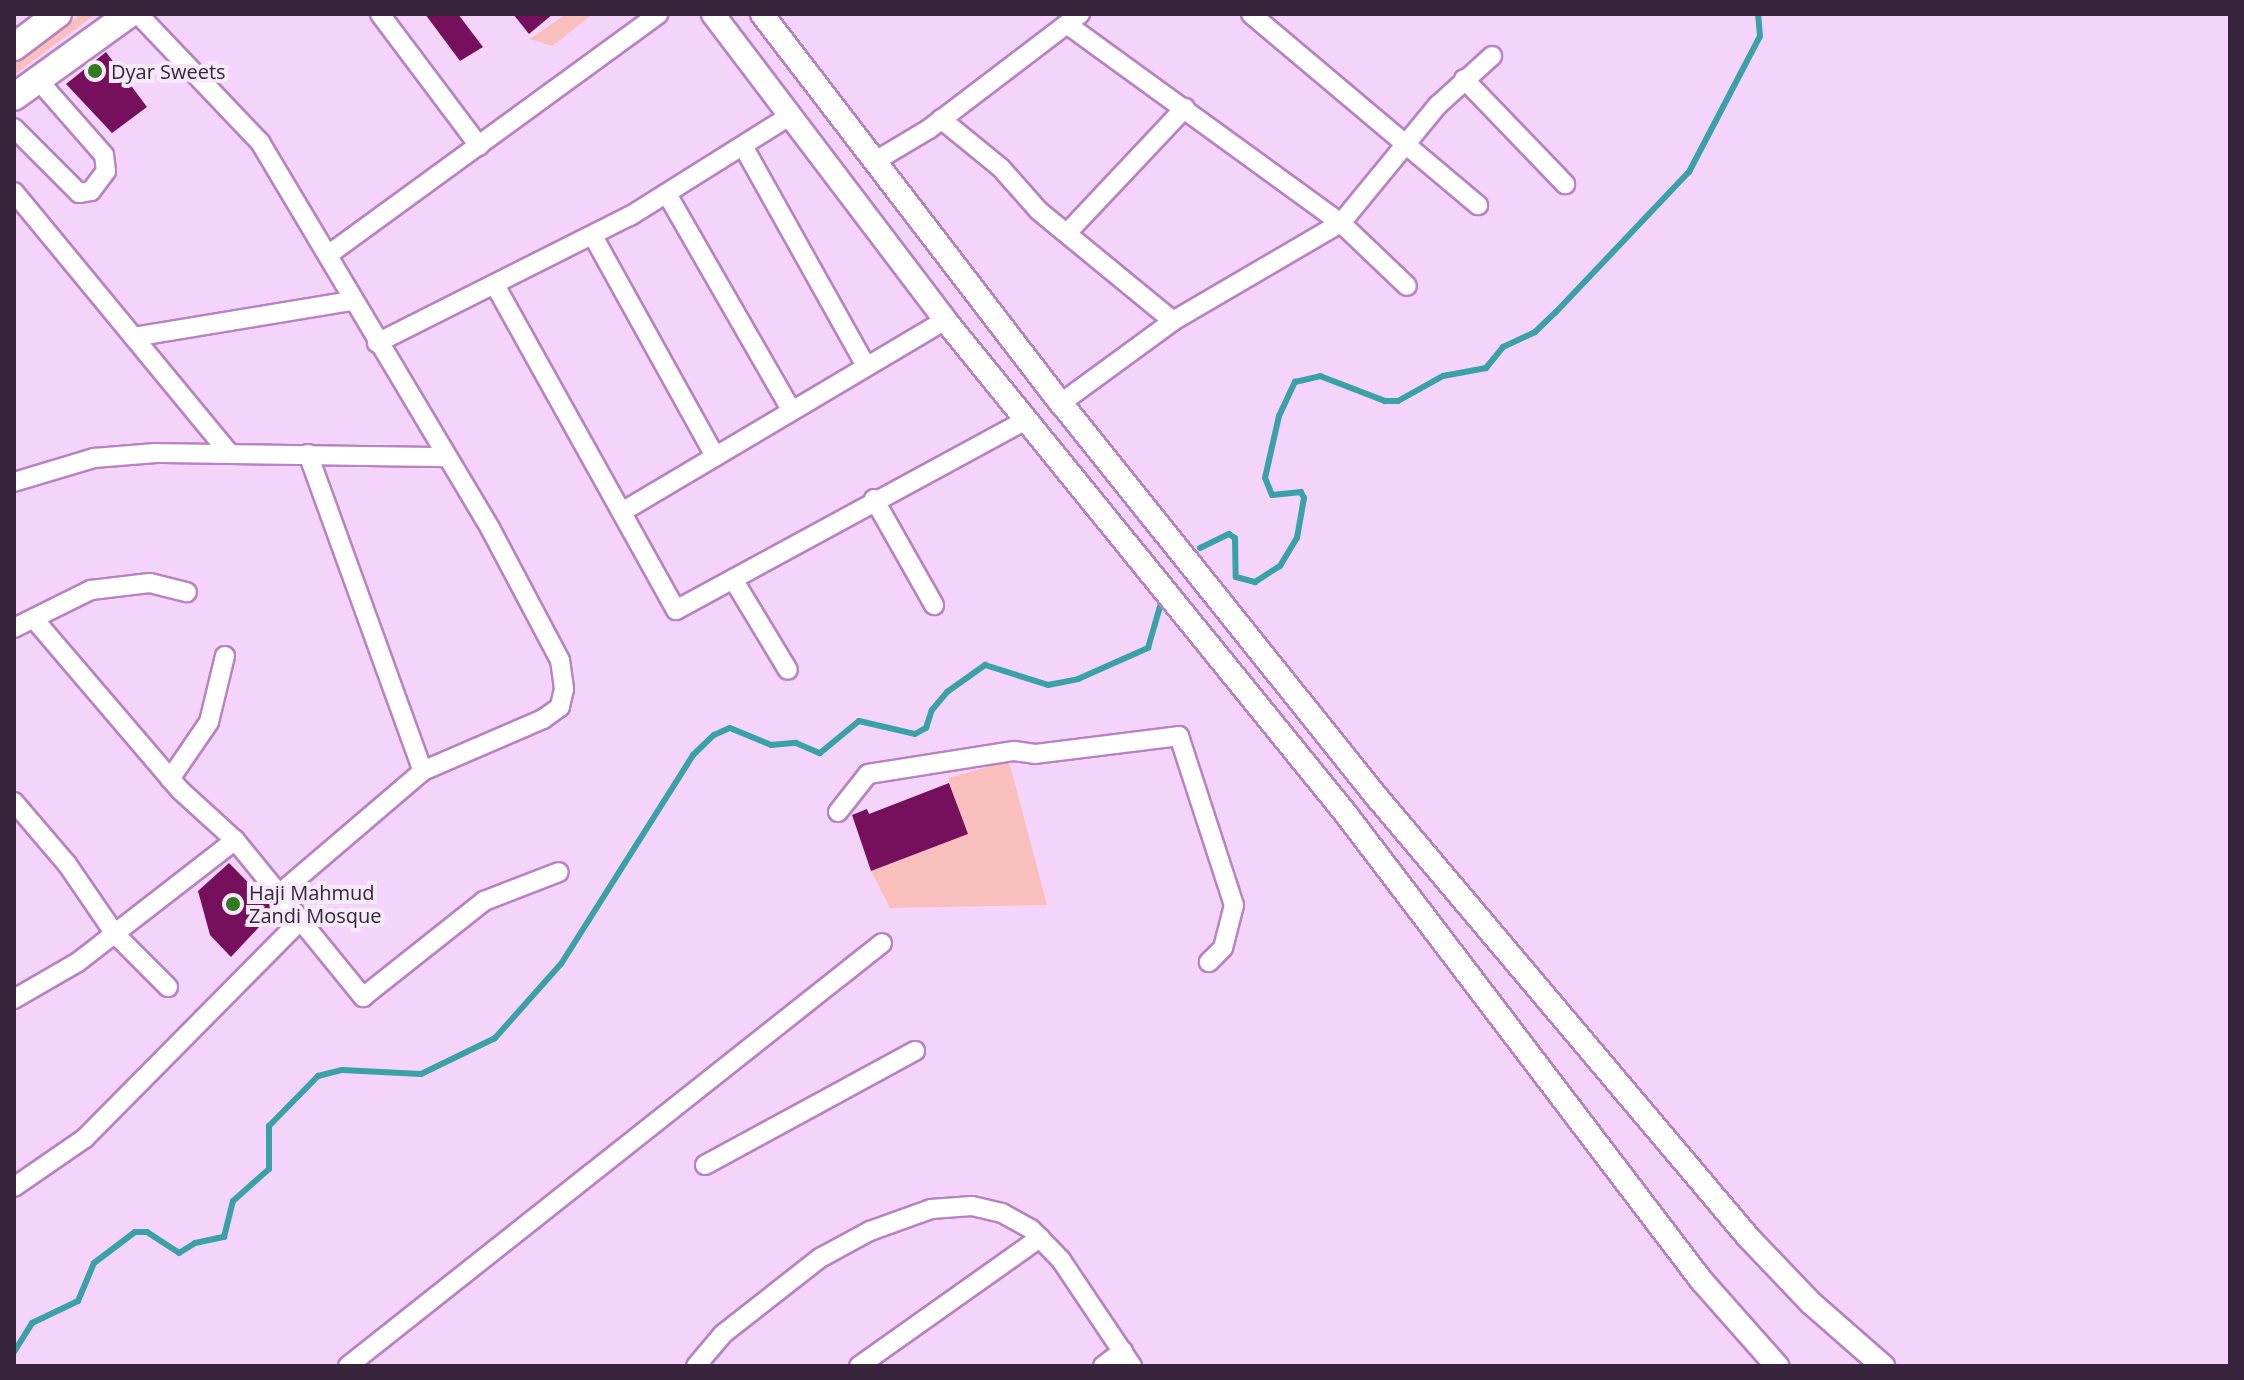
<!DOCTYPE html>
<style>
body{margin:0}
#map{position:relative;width:2244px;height:1380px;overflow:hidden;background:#f5d4fc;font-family:"Open Sans",sans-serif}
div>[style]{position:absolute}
.green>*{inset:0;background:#f9bfbd}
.stream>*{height:6px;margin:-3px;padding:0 3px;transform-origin:3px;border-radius:3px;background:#3aa1a7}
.building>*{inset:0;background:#76105d}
.roads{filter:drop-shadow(2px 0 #b783c2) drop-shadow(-2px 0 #b783c2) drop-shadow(0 2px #b783c2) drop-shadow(0 -2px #b783c2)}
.minor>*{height:18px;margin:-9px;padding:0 9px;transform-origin:9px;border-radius:9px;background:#fff}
.major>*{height:22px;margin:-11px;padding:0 11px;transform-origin:11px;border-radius:11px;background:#fff}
.highway>*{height:26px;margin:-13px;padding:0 13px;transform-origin:13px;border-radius:13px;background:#fff}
.dots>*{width:22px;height:22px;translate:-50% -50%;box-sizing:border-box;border:4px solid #f5eaf7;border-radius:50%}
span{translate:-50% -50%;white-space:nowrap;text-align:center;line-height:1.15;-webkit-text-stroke:8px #f5eaf7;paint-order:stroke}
.poi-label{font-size:20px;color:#38233d}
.left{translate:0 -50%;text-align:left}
.frame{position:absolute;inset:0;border:16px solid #38233d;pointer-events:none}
</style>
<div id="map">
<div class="green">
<i style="clip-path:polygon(81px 14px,96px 14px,14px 75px,14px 64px)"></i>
<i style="clip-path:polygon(566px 14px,593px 14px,552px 46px,530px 39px)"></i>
<i style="clip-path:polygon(1009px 761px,1047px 905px,890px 908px,871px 871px,967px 834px,948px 778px)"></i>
</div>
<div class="stream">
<i style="left:1200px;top:548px;width:32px;rotate:-26deg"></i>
<i style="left:1229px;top:534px;width:7px;rotate:34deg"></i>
<i style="left:1235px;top:538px;width:39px;rotate:89deg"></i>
<i style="left:1236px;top:577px;width:20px;rotate:15deg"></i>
<i style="left:1255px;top:582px;width:30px;rotate:-33deg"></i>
<i style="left:1280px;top:566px;width:33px;rotate:-59deg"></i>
<i style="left:1297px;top:538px;width:41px;rotate:-80.1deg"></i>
<i style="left:1304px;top:498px;width:7px;rotate:-117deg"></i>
<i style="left:1301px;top:492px;width:29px;rotate:174deg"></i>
<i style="left:1272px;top:495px;width:18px;rotate:-112deg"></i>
<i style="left:1265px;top:478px;width:64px;rotate:-77.3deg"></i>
<i style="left:1279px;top:416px;width:38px;rotate:-65deg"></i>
<i style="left:1295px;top:382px;width:26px;rotate:-13deg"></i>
<i style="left:1320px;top:376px;width:70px;rotate:21deg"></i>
<i style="left:1385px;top:401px;width:13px"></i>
<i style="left:1398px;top:401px;width:51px;rotate:-29.1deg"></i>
<i style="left:1443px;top:376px;width:44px;rotate:-10.5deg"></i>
<i style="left:1486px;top:368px;width:27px;rotate:-51deg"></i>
<i style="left:1503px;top:347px;width:35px;rotate:-25deg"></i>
<i style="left:1535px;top:332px;width:28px;rotate:-44deg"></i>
<i style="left:1555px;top:313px;width:195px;rotate:-46.5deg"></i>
<i style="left:1689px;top:172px;width:153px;rotate:-62.4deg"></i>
<i style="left:1760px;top:36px;width:22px;rotate:-95deg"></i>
<i style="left:14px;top:1352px;width:34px;rotate:-58deg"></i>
<i style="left:32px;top:1323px;width:51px;rotate:-25.6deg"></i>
<i style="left:78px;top:1301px;width:41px;rotate:-67.2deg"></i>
<i style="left:94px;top:1263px;width:51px;rotate:-37.1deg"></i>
<i style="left:135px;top:1232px;width:12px"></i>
<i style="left:147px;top:1232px;width:38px;rotate:33deg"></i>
<i style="left:179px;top:1253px;width:19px;rotate:-32deg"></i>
<i style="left:195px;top:1243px;width:30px;rotate:-12deg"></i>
<i style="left:224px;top:1237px;width:37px;rotate:-76deg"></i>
<i style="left:233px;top:1201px;width:48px;rotate:-41.6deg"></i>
<i style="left:269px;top:1169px;width:43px;rotate:-90deg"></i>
<i style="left:269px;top:1126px;width:70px;rotate:-45.6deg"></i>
<i style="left:318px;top:1076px;width:25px;rotate:-14deg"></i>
<i style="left:342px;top:1070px;width:79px;rotate:2.9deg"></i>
<i style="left:421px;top:1074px;width:82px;rotate:-25.9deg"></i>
<i style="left:495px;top:1038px;width:99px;rotate:-48.3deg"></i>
<i style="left:561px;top:964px;width:247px;rotate:-57.7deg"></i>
<i style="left:693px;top:755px;width:29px;rotate:-44deg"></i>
<i style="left:714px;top:735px;width:17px;rotate:-24deg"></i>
<i style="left:730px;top:728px;width:44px;rotate:22.5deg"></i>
<i style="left:771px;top:745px;width:25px;rotate:-5deg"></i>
<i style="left:796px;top:743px;width:26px;rotate:23deg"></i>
<i style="left:820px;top:753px;width:50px;rotate:-39.4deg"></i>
<i style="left:859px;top:721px;width:57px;rotate:13.1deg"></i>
<i style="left:915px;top:734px;width:13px;rotate:-29deg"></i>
<i style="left:926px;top:728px;width:19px;rotate:-72deg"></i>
<i style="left:932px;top:710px;width:23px;rotate:-50deg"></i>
<i style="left:947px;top:692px;width:47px;rotate:-35.4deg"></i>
<i style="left:985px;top:665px;width:66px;rotate:17.6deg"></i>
<i style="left:1048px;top:685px;width:31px;rotate:-11deg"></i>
<i style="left:1078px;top:679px;width:77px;rotate:-23.9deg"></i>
<i style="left:1148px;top:648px;width:47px;rotate:-73.9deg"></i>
</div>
<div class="building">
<i style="clip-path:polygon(425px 14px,458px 14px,483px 47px,460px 61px)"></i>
<i style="clip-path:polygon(513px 14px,553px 14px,529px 34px)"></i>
<i style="clip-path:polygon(106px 52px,147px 107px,112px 133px,66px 84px)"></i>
<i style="clip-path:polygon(949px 783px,968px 834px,871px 871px,852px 815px,867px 809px,869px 814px)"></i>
<i style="clip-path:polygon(229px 863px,275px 910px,231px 957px,210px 935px,198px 891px)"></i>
</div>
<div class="roads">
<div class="minor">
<i style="left:138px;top:14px;width:177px;rotate:46.4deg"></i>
<i style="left:260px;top:142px;width:449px;rotate:59.2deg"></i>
<i style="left:490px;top:528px;width:149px;rotate:62.1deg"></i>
<i style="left:560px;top:660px;width:29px;rotate:82deg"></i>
<i style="left:564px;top:689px;width:18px;rotate:103deg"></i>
<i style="left:560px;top:707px;width:21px;rotate:145deg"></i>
<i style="left:543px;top:719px;width:131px;rotate:156.6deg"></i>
<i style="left:423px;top:771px;width:189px;rotate:139.5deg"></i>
<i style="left:380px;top:14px;width:165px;rotate:53.1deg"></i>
<i style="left:1251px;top:14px;width:297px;rotate:40.1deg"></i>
<i style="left:1068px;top:25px;width:337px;rotate:36deg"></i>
<i style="left:1341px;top:223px;width:91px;rotate:43.7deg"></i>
<i style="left:1464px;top:79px;width:146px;rotate:46.1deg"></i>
<i style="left:941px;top:119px;width:77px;rotate:39.2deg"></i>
<i style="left:1001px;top:168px;width:57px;rotate:48.5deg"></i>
<i style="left:1039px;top:211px;width:173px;rotate:39.4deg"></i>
<i style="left:14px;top:128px;width:92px;rotate:45deg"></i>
<i style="left:79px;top:193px;width:12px;rotate:-9deg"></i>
<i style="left:91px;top:191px;width:25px;rotate:-53deg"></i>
<i style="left:106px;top:171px;width:16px;rotate:-97deg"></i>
<i style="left:104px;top:155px;width:100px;rotate:-131.3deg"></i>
<i style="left:743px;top:146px;width:252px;rotate:60.8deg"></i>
<i style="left:877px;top:160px;width:61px;rotate:-30.8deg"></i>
<i style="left:929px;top:129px;width:190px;rotate:-37.3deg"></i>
<i style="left:14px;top:192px;width:337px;rotate:50.5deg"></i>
<i style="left:667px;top:194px;width:250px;rotate:60.1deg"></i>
<i style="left:1067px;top:233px;width:172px;rotate:-46.7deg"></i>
<i style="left:593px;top:236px;width:252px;rotate:61deg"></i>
<i style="left:328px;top:255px;width:409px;rotate:-36.1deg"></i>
<i style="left:495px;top:285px;width:372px;rotate:60.9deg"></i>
<i style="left:676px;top:610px;width:398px;rotate:-28.5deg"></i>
<i style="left:134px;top:337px;width:221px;rotate:-9.4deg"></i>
<i style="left:377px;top:343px;width:283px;rotate:-26.7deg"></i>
<i style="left:630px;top:216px;width:186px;rotate:-32.1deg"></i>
<i style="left:1061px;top:403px;width:139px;rotate:-36.2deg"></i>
<i style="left:1173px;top:321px;width:194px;rotate:-30.3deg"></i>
<i style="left:1341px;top:223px;width:153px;rotate:-50.6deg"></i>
<i style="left:1438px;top:105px;width:73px;rotate:-42.2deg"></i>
<i style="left:308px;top:454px;width:337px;rotate:70.1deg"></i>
<i style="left:14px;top:482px;width:84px;rotate:-16.7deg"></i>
<i style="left:94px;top:458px;width:62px;rotate:-4.6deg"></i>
<i style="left:156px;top:453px;width:288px;rotate:0.8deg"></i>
<i style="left:874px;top:499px;width:122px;rotate:60.5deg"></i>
<i style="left:622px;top:512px;width:376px;rotate:-30.7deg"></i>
<i style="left:733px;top:579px;width:106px;rotate:58.9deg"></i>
<i style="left:34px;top:619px;width:225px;rotate:49.5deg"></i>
<i style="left:180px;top:790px;width:74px;rotate:42.3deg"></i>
<i style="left:235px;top:840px;width:203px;rotate:50.8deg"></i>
<i style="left:363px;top:997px;width:154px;rotate:-38.4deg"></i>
<i style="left:484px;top:901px;width:80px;rotate:-21.1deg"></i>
<i style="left:14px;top:628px;width:86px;rotate:-26.3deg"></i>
<i style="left:91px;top:590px;width:59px;rotate:-6.8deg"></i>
<i style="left:150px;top:583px;width:38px;rotate:14deg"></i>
<i style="left:170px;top:779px;width:69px;rotate:-55.6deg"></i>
<i style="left:209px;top:722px;width:68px;rotate:-76.4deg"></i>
<i style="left:14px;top:802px;width:82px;rotate:49.5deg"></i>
<i style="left:67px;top:864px;width:85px;rotate:55.6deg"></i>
<i style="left:115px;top:934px;width:75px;rotate:45deg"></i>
<i style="left:838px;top:812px;width:48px;rotate:-51.7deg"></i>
<i style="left:868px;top:774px;width:148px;rotate:-9deg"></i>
<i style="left:1014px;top:751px;width:21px;rotate:8deg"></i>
<i style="left:1035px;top:754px;width:145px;rotate:-7.1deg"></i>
<i style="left:1179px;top:736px;width:178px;rotate:72deg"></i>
<i style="left:1234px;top:905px;width:44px;rotate:104.3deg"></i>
<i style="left:1223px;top:948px;width:20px;rotate:135deg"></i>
<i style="left:14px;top:999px;width:74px;rotate:-30deg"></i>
<i style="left:78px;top:962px;width:199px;rotate:-37.8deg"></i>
<i style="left:705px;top:1165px;width:239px;rotate:-28.5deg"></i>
<i style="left:14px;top:1187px;width:86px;rotate:-34.6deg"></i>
<i style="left:85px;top:1138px;width:305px;rotate:-45.3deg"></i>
<i style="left:348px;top:1366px;width:681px;rotate:-38.38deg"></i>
<i style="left:696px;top:1366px;width:42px;rotate:-49.8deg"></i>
<i style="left:723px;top:1334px;width:123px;rotate:-38.1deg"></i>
<i style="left:820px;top:1258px;width:57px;rotate:-28.4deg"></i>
<i style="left:870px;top:1231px;width:65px;rotate:-19.8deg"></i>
<i style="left:931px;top:1209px;width:41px;rotate:-4.2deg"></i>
<i style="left:972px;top:1206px;width:31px;rotate:13deg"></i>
<i style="left:1002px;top:1213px;width:33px;rotate:29deg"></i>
<i style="left:1031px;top:1229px;width:43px;rotate:45.9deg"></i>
<i style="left:1061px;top:1260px;width:128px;rotate:56.2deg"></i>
<i style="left:859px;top:1366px;width:222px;rotate:-35.3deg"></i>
<i style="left:1103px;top:1366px;width:25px;rotate:-37deg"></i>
</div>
<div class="major">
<i style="left:713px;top:14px;width:384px;rotate:52.8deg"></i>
<i style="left:945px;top:320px;width:636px;rotate:50.93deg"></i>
<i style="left:1346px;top:814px;width:586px;rotate:52.7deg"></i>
<i style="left:1701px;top:1280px;width:115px;rotate:48.5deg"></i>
<i style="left:762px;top:14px;width:491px;rotate:52.5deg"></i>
<i style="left:1061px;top:403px;width:504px;rotate:51.29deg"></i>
<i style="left:1376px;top:796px;width:577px;rotate:49.85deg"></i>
<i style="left:1748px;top:1237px;width:91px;rotate:46.3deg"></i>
<i style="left:1811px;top:1303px;width:96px;rotate:41.2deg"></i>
</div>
<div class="highway">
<i style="left:14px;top:47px;width:55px;rotate:-36.9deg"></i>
<i style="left:14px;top:97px;width:142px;rotate:-35.8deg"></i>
</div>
</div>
<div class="dots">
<i style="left:95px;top:71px;background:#307b22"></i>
<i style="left:233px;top:904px;background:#307b22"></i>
</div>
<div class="poi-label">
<span class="left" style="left:111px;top:71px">Dyar Sweets</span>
<span class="left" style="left:249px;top:904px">Haji Mahmud<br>Zandi Mosque</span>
</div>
<div class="frame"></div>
</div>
